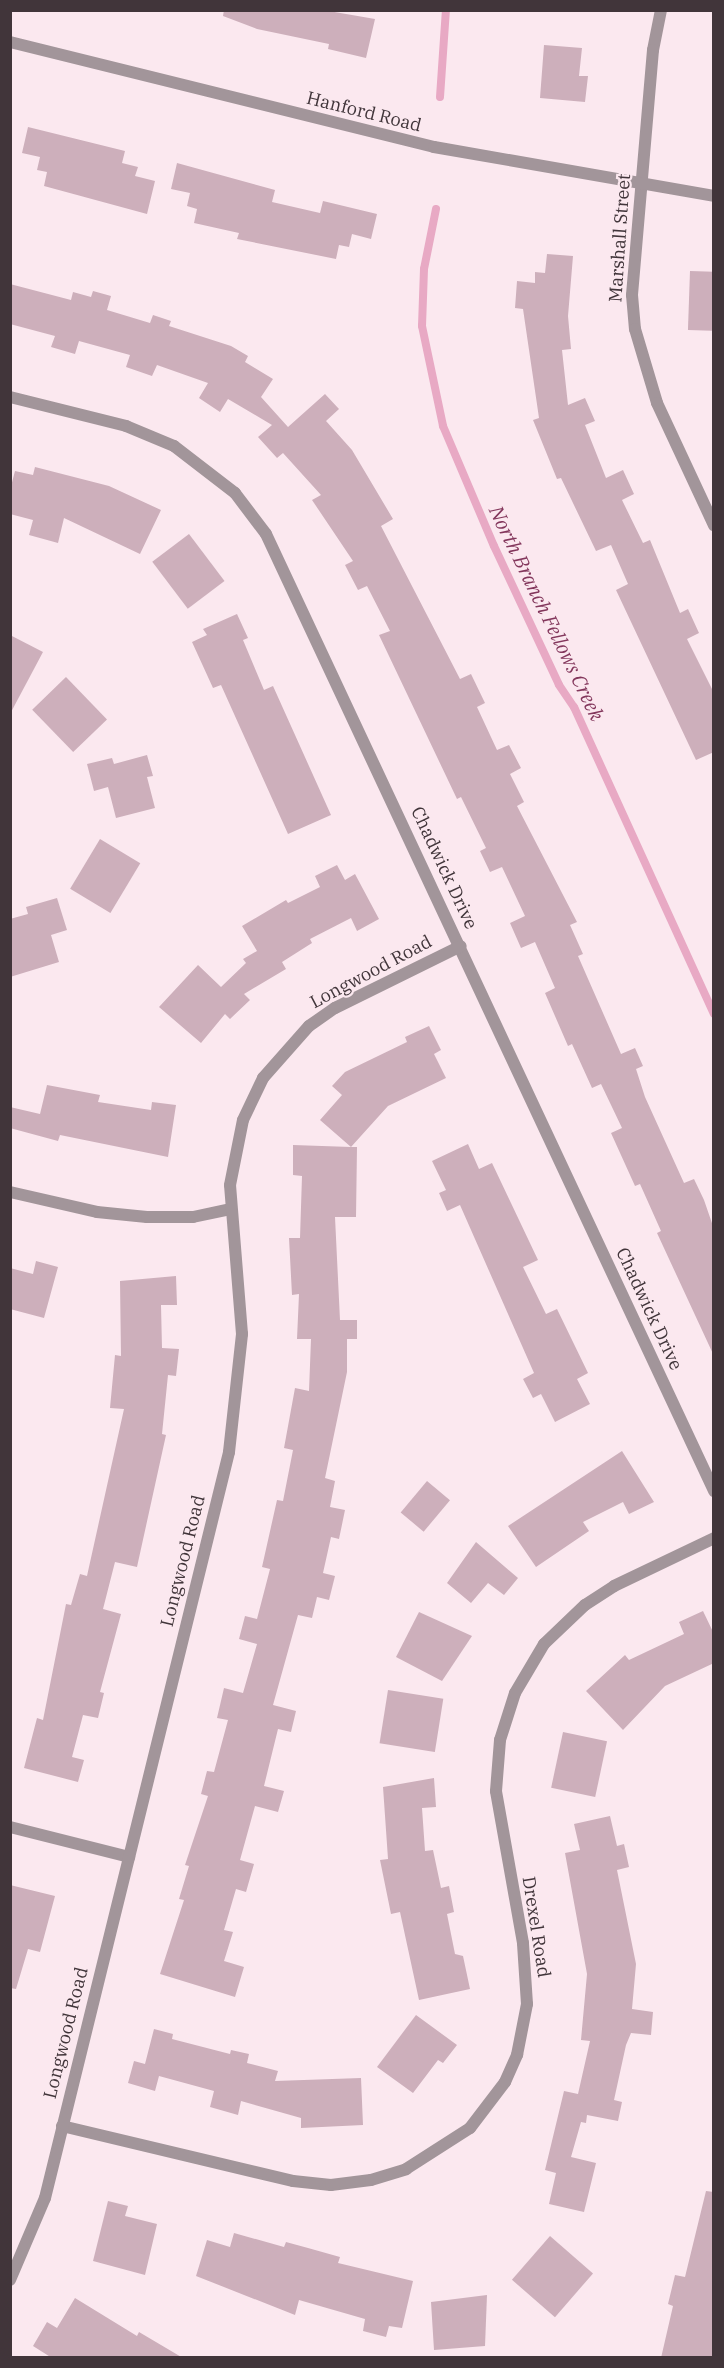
<!DOCTYPE html>
<style>
body{margin:0}
#map{position:relative;width:724px;height:2368px;overflow:hidden;background:#fbe8ef;font-family:"IBM Plex Serif",serif}
div>[style]{position:absolute}
.stream>*{height:8px;margin:-4px;padding:0 4px;transform-origin:4px;border-radius:4px;background:#e8a9c4}
.building>*{inset:0;background:#cdafbb;transform-origin:0 0}
.minor>*{height:12px;margin:-6px;padding:0 6px;transform-origin:6px;border-radius:6px;background:#a2959a}
span{translate:-50% -50%;white-space:nowrap;text-align:center;line-height:1.15;-webkit-text-stroke:4.5px #fbe8ef;paint-order:stroke}
.street-label{font-size:18px;color:#41353a}
.water-label{font-size:20px;color:#83375c;font-style:italic}
.frame{position:absolute;inset:0;border:12px solid #41353a;pointer-events:none}
</style>
<div id="map">
<div class="stream">
<i style="left:440px;top:97px;width:87px;rotate:-86.1deg"></i>
<i style="left:436px;top:209px;width:61px;rotate:101.3deg"></i>
<i style="left:424px;top:269px;width:57px;rotate:92deg"></i>
<i style="left:422px;top:326px;width:102px;rotate:78.1deg"></i>
<i style="left:443px;top:426px;width:130px;rotate:67deg"></i>
<i style="left:494px;top:546px;width:153px;rotate:64.9deg"></i>
<i style="left:559px;top:685px;width:27px;rotate:56deg"></i>
<i style="left:574px;top:707px;width:337px;rotate:65.5deg"></i>
</div>
<div class="building">
<i style="clip-path:polygon(224px 10px,323px 10px,375px 19px,366px 58px,328px 49px,329px 44px,257px 29px,223px 16px)"></i>
<i style="clip-path:polygon(544px 45px,582px 48px,579px 76px,588px 76px,585px 102px,540px 98px)"></i>
<i style="clip-path:polygon(28px 127px,125px 151px,122px 163px,138px 167px,135px 176px,155px 181px,147px 214px,44px 186px,47px 172px,37px 170px,40px 157px,22px 153px)"></i>
<i style="clip-path:polygon(177px 163px,275px 190px,272px 202px,320px 213px,323px 201px,377px 214px,371px 239px,352px 234px,349px 247px,339px 245px,336px 259px,237px 239px,239px 233px,194px 223px,197px 209px,187px 206px,190px 193px,171px 189px)"></i>
<i style="clip-path:polygon(547px 254px,573px 256px,568px 316px,571px 349px,562px 350px,568px 405px,585px 398px,595px 421px,585px 425px,606px 478px,623px 470px,634px 494px,622px 500px,643px 543px,650px 540px,680px 613px,688px 609px,699px 633px,687px 639px,714px 693px,714px 752px,696px 760px,616px 590px,628px 584px,611px 545px,596px 551px,561px 478px,557px 479px,533px 420px,539px 418px,523px 309px,515px 308px,517px 281px,535px 283px,535px 272px,545px 273px)"></i>
<i style="left:690px;top:271px;width:24px;height:59px;rotate:2deg"></i>
<i style="clip-path:polygon(10px 284px,71px 300px,73px 292px,91px 297px,93px 291px,111px 296px,107px 310px,150px 323px,153px 315px,171px 321px,169px 326px,231px 346px,248px 356px,245px 362px,273px 379px,261px 397px,288px 427px,325px 394px,339px 409px,326px 421px,352px 450px,393px 519px,381px 526px,460px 679px,471px 674px,485px 703px,477px 707px,497px 750px,509px 745px,521px 768px,510px 774px,524px 802px,517px 806px,577px 922px,570px 925px,583px 954px,578px 956px,621px 1054px,635px 1048px,643px 1066px,636px 1069px,645px 1097px,684px 1183px,694px 1179px,704px 1200px,714px 1229px,714px 1356px,657px 1233px,661px 1231px,640px 1184px,635px 1186px,611px 1133px,622px 1128px,601px 1084px,592px 1088px,572px 1044px,568px 1046px,545px 993px,555px 988px,535px 942px,521px 948px,510px 923px,525px 916px,502px 867px,490px 872px,480px 851px,486px 848px,461px 797px,457px 799px,379px 635px,390px 631px,367px 586px,358px 590px,345px 565px,353px 561px,312px 500px,321px 495px,283px 453px,277px 458px,258px 437px,272px 425px,228px 399px,220px 412px,199px 398px,208px 383px,157px 365px,152px 376px,126px 367px,130px 355px,79px 341px,75px 354px,51px 347px,55px 336px,10px 324px)"></i>
<i style="clip-path:polygon(35px 467px,109px 486px,161px 510px,140px 554px,64px 518px,58px 543px,29px 535px,33px 520px,10px 514px,10px 490px,15px 471px,33px 475px)"></i>
<i style="left:189px;top:534px;width:59px;height:46px;rotate:53deg"></i>
<i style="clip-path:polygon(237px 614px,248px 638px,243px 640px,264px 690px,273px 686px,331px 815px,288px 834px,221px 685px,213px 688px,192px 642px,207px 635px,203px 629px)"></i>
<i style="clip-path:polygon(10px 635px,43px 652px,10px 714px)"></i>
<i style="left:66px;top:677px;width:59px;height:47px;rotate:46deg"></i>
<i style="clip-path:polygon(147px 755px,153px 776px,147px 777px,155px 808px,116px 818px,108px 787px,94px 791px,87px 764px,112px 758px,114px 764px)"></i>
<i style="left:100px;top:839px;width:47px;height:58px;rotate:31deg"></i>
<i style="clip-path:polygon(337px 865px,345px 880px,355px 874px,379px 919px,357px 931px,351px 918px,310px 939px,312px 943px,282px 962px,286px 969px,244px 994px,250px 1000px,230px 1019px,225px 1014px,201px 1043px,159px 1007px,198px 965px,221px 987px,246px 963px,243px 959px,257px 951px,242px 926px,286px 900px,288px 903px,320px 887px,315px 876px)"></i>
<i style="clip-path:polygon(57px 898px,67px 930px,51px 935px,59px 962px,10px 977px,10px 919px,28px 914px,26px 907px)"></i>
<i style="clip-path:polygon(429px 1026px,441px 1050px,434px 1054px,446px 1078px,388px 1106px,351px 1147px,357px 1147px,356px 1217px,335px 1217px,340px 1320px,357px 1320px,357px 1339px,347px 1339px,347px 1372px,325px 1478px,335px 1481px,330px 1507px,345px 1510px,339px 1539px,331px 1537px,323px 1573px,335px 1576px,329px 1600px,317px 1597px,312px 1618px,298px 1615px,273px 1705px,296px 1711px,291px 1732px,278px 1729px,264px 1786px,284px 1791px,278px 1812px,255px 1806px,240px 1860px,254px 1864px,246px 1892px,236px 1889px,224px 1930px,233px 1932px,224px 1961px,244px 1967px,235px 1997px,160px 1974px,184px 1900px,179px 1899px,189px 1866px,185px 1865px,208px 1796px,201px 1794px,207px 1771px,214px 1772px,228px 1720px,217px 1718px,224px 1688px,243px 1693px,257px 1644px,239px 1639px,245px 1616px,257px 1619px,270px 1569px,262px 1567px,277px 1500px,283px 1501px,293px 1450px,284px 1448px,295px 1388px,309px 1391px,311px 1339px,297px 1339px,299px 1294px,292px 1295px,289px 1238px,300px 1238px,302px 1176px,293px 1175px,293px 1145px,351px 1147px,320px 1120px,342px 1095px,332px 1086px,345px 1072px,407px 1042px,405px 1037px)"></i>
<i style="clip-path:polygon(47px 1085px,100px 1095px,98px 1102px,151px 1110px,152px 1102px,176px 1105px,168px 1157px,60px 1135px,58px 1141px,10px 1128px,10px 1107px,40px 1114px)"></i>
<i style="clip-path:polygon(468px 1144px,479px 1169px,492px 1163px,538px 1260px,523px 1267px,546px 1314px,557px 1309px,588px 1373px,577px 1379px,590px 1404px,555px 1422px,541px 1394px,533px 1398px,523px 1379px,534px 1373px,460px 1205px,447px 1211px,439px 1193px,446px 1190px,432px 1161px)"></i>
<i style="clip-path:polygon(36px 1261px,58px 1267px,44px 1318px,10px 1309px,10px 1268px,33px 1274px)"></i>
<i style="clip-path:polygon(176px 1276px,177px 1305px,161px 1305px,162px 1348px,179px 1349px,176px 1376px,168px 1375px,162px 1434px,166px 1435px,137px 1567px,115px 1562px,103px 1609px,121px 1614px,100px 1692px,104px 1693px,98px 1718px,83px 1715px,72px 1757px,84px 1760px,78px 1782px,24px 1768px,37px 1718px,43px 1720px,66px 1604px,71px 1605px,80px 1574px,87px 1576px,124px 1409px,110px 1408px,115px 1355px,121px 1356px,120px 1281px)"></i>
<i style="clip-path:polygon(622px 1451px,654px 1502px,629px 1514px,623px 1502px,583px 1522px,589px 1531px,536px 1567px,508px 1526px)"></i>
<i style="left:427px;top:1481px;width:30px;height:41px;rotate:40deg"></i>
<i style="clip-path:polygon(476px 1542px,518px 1578px,504px 1595px,488px 1583px,471px 1603px,447px 1583px)"></i>
<i style="clip-path:polygon(703px 1611px,714px 1634px,714px 1663px,665px 1686px,623px 1730px,586px 1691px,625px 1655px,629px 1660px,684px 1634px,679px 1622px)"></i>
<i style="clip-path:polygon(419px 1612px,472px 1636px,442px 1681px,396px 1657px)"></i>
<i style="left:388px;top:1690px;width:56px;height:54px;rotate:9deg"></i>
<i style="left:563px;top:1732px;width:45px;height:57px;rotate:12deg"></i>
<i style="clip-path:polygon(434px 1778px,436px 1807px,422px 1808px,425px 1851px,433px 1850px,441px 1888px,449px 1886px,454px 1912px,447px 1914px,455px 1954px,463px 1956px,470px 1989px,419px 2000px,400px 1912px,391px 1914px,380px 1860px,388px 1859px,383px 1787px)"></i>
<i style="clip-path:polygon(610px 1816px,617px 1846px,624px 1844px,629px 1867px,617px 1870px,636px 1964px,632px 2009px,653px 2012px,651px 2035px,631px 2033px,626px 2045px,614px 2100px,622px 2102px,618px 2121px,587px 2115px,586px 2123px,581px 2122px,571px 2157px,596px 2163px,584px 2212px,549px 2204px,556px 2173px,545px 2170px,564px 2091px,578px 2094px,590px 2041px,581px 2040px,587px 1974px,565px 1853px,580px 1850px,574px 1824px)"></i>
<i style="clip-path:polygon(10px 1885px,55px 1896px,40px 1952px,28px 1949px,16px 1989px,10px 1988px)"></i>
<i style="clip-path:polygon(416px 2015px,457px 2045px,443px 2063px,438px 2060px,413px 2093px,377px 2067px)"></i>
<i style="clip-path:polygon(154px 2029px,173px 2034px,172px 2039px,230px 2054px,231px 2050px,249px 2054px,247px 2063px,278px 2071px,275px 2081px,361px 2078px,363px 2125px,301px 2128px,301px 2118px,241px 2101px,238px 2115px,210px 2107px,214px 2091px,159px 2076px,155px 2091px,128px 2083px,134px 2061px,145px 2064px)"></i>
<i style="clip-path:polygon(706px 2191px,714px 2192px,714px 2358px,661px 2358px,673px 2306px,668px 2304px,675px 2275px,685px 2277px)"></i>
<i style="clip-path:polygon(108px 2201px,128px 2206px,125px 2216px,157px 2224px,145px 2275px,93px 2261px)"></i>
<i style="clip-path:polygon(234px 2233px,284px 2247px,286px 2242px,308px 2248px,340px 2257px,338px 2263px,413px 2281px,402px 2328px,389px 2326px,386px 2337px,363px 2331px,365px 2319px,299px 2300px,295px 2315px,196px 2276px,207px 2240px,230px 2247px)"></i>
<i style="left:550px;top:2236px;width:57px;height:58px;rotate:41deg"></i>
<i style="clip-path:polygon(487px 2295px,485px 2346px,434px 2350px,431px 2302px)"></i>
<i style="clip-path:polygon(75px 2298px,137px 2336px,139px 2332px,183px 2358px,52px 2358px,33px 2346px,47px 2322px,57px 2328px)"></i>
</div>
<div class="minor">
<i style="left:661px;top:10px;width:41px;rotate:101.3deg"></i>
<i style="left:653px;top:50px;width:246px;rotate:94.9deg"></i>
<i style="left:632px;top:295px;width:34px;rotate:85deg"></i>
<i style="left:635px;top:329px;width:77px;rotate:73.4deg"></i>
<i style="left:657px;top:403px;width:135px;rotate:65deg"></i>
<i style="left:10px;top:42px;width:437px;rotate:13.9deg"></i>
<i style="left:434px;top:147px;width:284px;rotate:9.9deg"></i>
<i style="left:10px;top:397px;width:120px;rotate:14deg"></i>
<i style="left:126px;top:426px;width:52px;rotate:22.6deg"></i>
<i style="left:174px;top:446px;width:77px;rotate:37.6deg"></i>
<i style="left:235px;top:493px;width:51px;rotate:52.9deg"></i>
<i style="left:266px;top:534px;width:1057px;rotate:64.91deg"></i>
<i style="left:10px;top:1192px;width:89px;rotate:12.9deg"></i>
<i style="left:97px;top:1212px;width:50px;rotate:5.7deg"></i>
<i style="left:147px;top:1217px;width:46px"></i>
<i style="left:193px;top:1217px;width:38px;rotate:-12deg"></i>
<i style="left:10px;top:1827px;width:123px;rotate:14.1deg"></i>
<i style="left:62px;top:2126px;width:237px;rotate:13.4deg"></i>
<i style="left:293px;top:2181px;width:38px;rotate:6deg"></i>
<i style="left:331px;top:2185px;width:40px;rotate:-7.1deg"></i>
<i style="left:371px;top:2180px;width:37px;rotate:-17deg"></i>
<i style="left:406px;top:2169px;width:76px;rotate:-32.6deg"></i>
<i style="left:470px;top:2128px;width:58px;rotate:-52.7deg"></i>
<i style="left:505px;top:2082px;width:30px;rotate:-66deg"></i>
<i style="left:517px;top:2055px;width:52px;rotate:-78.9deg"></i>
<i style="left:527px;top:2004px;width:61px;rotate:-93.8deg"></i>
<i style="left:523px;top:1943px;width:154px;rotate:-100.1deg"></i>
<i style="left:496px;top:1791px;width:51px;rotate:-85.5deg"></i>
<i style="left:500px;top:1740px;width:49px;rotate:-72.3deg"></i>
<i style="left:515px;top:1693px;width:57px;rotate:-59.4deg"></i>
<i style="left:544px;top:1644px;width:57px;rotate:-43.6deg"></i>
<i style="left:585px;top:1605px;width:35px;rotate:-33deg"></i>
<i style="left:614px;top:1586px;width:111px;rotate:-25.6deg"></i>
<i style="left:10px;top:2280px;width:89px;rotate:-66.9deg"></i>
<i style="left:45px;top:2198px;width:768px;rotate:-76.14deg"></i>
<i style="left:229px;top:1452px;width:119px;rotate:-83.7deg"></i>
<i style="left:242px;top:1334px;width:149px;rotate:-94.6deg"></i>
<i style="left:230px;top:1185px;width:66px;rotate:-78.7deg"></i>
<i style="left:243px;top:1120px;width:47px;rotate:-64.5deg"></i>
<i style="left:263px;top:1078px;width:69px;rotate:-48.5deg"></i>
<i style="left:309px;top:1026px;width:32px;rotate:-35deg"></i>
<i style="left:335px;top:1008px;width:140px;rotate:-26.2deg"></i>
</div>
<div class="street-label">
<span style="left:364px;top:112px;rotate:14deg">Hanford Road</span>
<span style="left:620px;top:238px;rotate:-86deg">Marshall Street</span>
<span style="left:444px;top:868px;rotate:65deg">Chadwick Drive</span>
<span style="left:371px;top:972px;rotate:-28deg">Longwood Road</span>
<span style="left:649px;top:1309px;rotate:65deg">Chadwick Drive</span>
<span style="left:183px;top:1561px;rotate:-76deg">Longwood Road</span>
<span style="left:536px;top:1927px;rotate:81deg">Drexel Road</span>
<span style="left:66px;top:2033px;rotate:-76deg">Longwood Road</span>
</div>
<div class="water-label">
<span style="left:547px;top:613px;rotate:64deg">North Branch Fellows Creek</span>
</div>
<div class="frame"></div>
</div>
